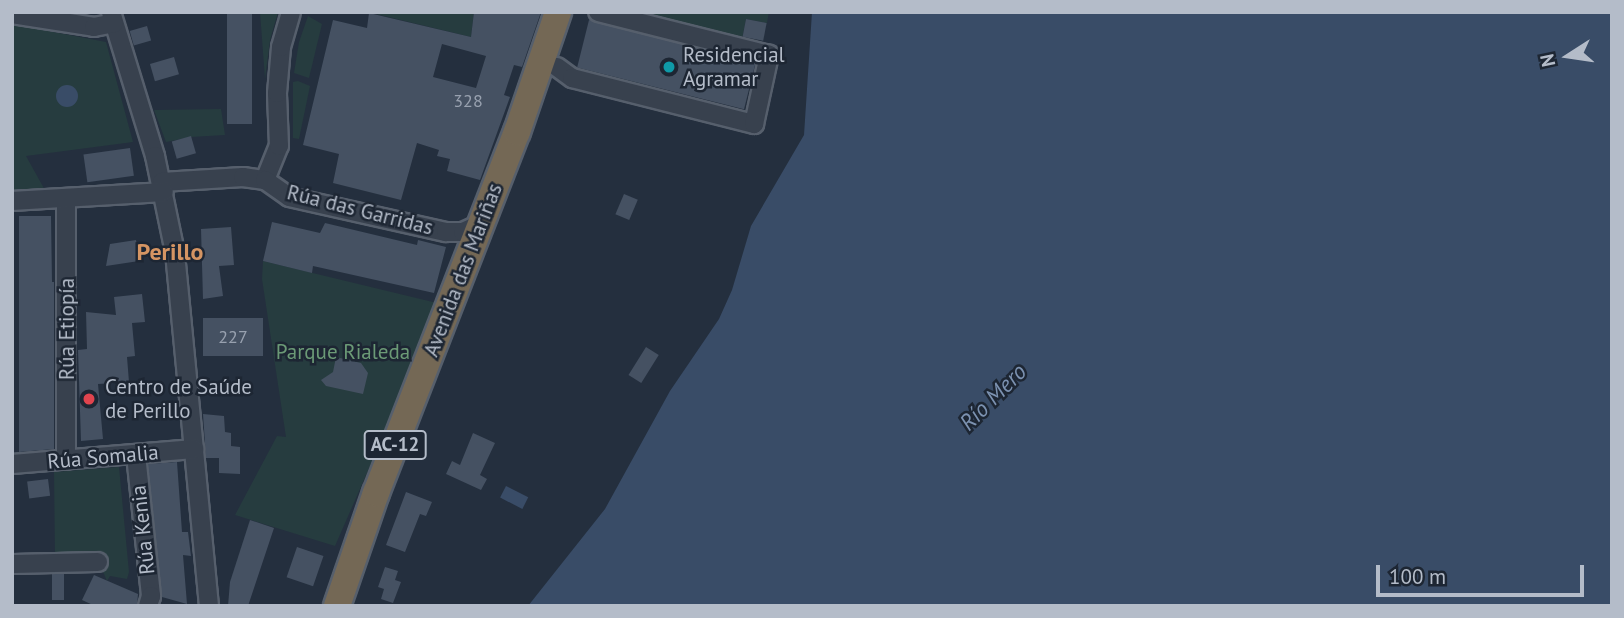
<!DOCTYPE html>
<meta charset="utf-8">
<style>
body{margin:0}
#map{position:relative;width:1624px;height:618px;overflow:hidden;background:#242f3e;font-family:"PT Sans",sans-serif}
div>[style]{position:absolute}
.green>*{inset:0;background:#263c3f}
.water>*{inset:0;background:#394c67;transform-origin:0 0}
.round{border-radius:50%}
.building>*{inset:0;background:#455162;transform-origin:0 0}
.roads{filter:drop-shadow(2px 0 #565f6c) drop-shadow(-2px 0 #565f6c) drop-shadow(0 2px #565f6c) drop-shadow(0 -2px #565f6c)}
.minor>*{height:18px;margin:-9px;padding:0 9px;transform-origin:9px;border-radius:9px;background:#38414e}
.highway>*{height:26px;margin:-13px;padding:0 13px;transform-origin:13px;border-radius:13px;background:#746855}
.dots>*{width:19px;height:19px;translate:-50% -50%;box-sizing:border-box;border:4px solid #1d2633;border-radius:50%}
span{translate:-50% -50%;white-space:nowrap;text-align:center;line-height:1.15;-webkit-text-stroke:5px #1d2633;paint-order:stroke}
.number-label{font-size:18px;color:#98a1af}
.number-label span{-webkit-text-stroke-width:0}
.shield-label span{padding:2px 5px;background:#1d2633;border:2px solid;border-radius:5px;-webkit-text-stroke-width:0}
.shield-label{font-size:19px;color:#b4bcc9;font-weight:700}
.poi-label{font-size:21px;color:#b4bcc9}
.left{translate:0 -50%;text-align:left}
.street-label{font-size:21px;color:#b4bcc9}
.park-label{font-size:21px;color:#6b9a76}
.water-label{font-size:23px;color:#7c92b1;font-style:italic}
.quarter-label{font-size:24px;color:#d59563;font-weight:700}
.frame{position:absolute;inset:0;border:14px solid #b4bcc9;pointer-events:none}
.north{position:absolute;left:1533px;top:21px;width:70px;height:70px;-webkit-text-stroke:5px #1d2633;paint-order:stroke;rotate:258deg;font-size:19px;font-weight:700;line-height:28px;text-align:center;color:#b4bcc9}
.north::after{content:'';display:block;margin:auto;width:24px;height:32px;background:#b4bcc9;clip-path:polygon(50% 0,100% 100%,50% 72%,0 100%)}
.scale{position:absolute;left:1376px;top:565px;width:208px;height:32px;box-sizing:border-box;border:4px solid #b4bcc9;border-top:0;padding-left:9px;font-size:21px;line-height:24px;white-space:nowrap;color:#b4bcc9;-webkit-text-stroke:5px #1d2633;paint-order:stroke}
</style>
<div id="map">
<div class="green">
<i style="clip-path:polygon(260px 12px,278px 12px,270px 40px,265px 79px)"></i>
<i style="clip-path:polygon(376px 12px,474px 12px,471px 37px,376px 14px)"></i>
<i style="clip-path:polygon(630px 12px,769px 12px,767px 23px,746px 19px,742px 39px)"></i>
<i style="clip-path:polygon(308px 16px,322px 24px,309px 78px,294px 73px,299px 42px)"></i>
<i style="clip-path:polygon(12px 24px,106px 42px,133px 142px,26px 156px,46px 192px,12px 193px)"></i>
<i style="clip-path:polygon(298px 81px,310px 86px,299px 139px,293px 138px,293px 82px)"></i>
<i style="clip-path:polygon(221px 109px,225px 135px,191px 137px,166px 142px,154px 110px)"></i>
<i style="clip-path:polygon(263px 261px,437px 303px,412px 370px,335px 546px,235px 515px,277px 436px,286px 437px,262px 279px)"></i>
<i style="clip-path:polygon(119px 467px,129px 572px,127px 579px,110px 576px,107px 581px,101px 567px,55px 558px,54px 472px)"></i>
</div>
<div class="water">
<i style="clip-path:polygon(812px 12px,1612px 12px,1612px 606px,528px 606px,605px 509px,670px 391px,719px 319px,732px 290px,751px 226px,804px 135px)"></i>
<i class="round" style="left:56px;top:85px;width:22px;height:22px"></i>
<i style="left:506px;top:486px;width:25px;height:13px;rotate:27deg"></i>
</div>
<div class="building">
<i style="left:227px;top:12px;width:25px;height:112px"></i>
<i style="clip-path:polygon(evenodd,474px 12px,541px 12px,522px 67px,514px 65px,504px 95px,510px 97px,480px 180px,447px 171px,450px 159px,437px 156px,439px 150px,417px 143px,401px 200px,333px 183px,339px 154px,303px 145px,333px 20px,367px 28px,369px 13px,471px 37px,474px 12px,442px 44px,486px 56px,476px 88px,433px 77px,442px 44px)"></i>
<i style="left:746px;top:19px;width:21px;height:18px;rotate:11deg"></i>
<i style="left:589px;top:20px;width:172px;height:49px;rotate:14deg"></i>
<i style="left:147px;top:26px;width:15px;height:18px;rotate:74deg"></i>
<i style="left:174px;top:57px;width:18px;height:25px;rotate:74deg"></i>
<i style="left:191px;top:136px;width:18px;height:20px;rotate:74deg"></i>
<i style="left:130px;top:148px;width:28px;height:47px;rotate:82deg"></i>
<i style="left:624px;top:194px;width:15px;height:22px;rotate:23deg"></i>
<i style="clip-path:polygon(19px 216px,51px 216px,52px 282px,54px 282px,54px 449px,19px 452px)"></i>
<i style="clip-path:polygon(272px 222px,320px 233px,325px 223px,417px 245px,418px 240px,446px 247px,434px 293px,313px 266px,312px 273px,263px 261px)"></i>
<i style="clip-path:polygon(231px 227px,234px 265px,219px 266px,223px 296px,203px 299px,201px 229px)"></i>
<i style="clip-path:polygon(136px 240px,139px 261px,106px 266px,110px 244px)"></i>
<i style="clip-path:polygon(142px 294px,145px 322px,132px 323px,135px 356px,127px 357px,129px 382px,98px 384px,103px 439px,81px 441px,78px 350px,87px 349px,86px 312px,116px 315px,114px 297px)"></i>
<i style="left:203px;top:318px;width:60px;height:38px"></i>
<i style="left:646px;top:347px;width:15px;height:33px;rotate:32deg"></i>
<i style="clip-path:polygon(336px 357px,361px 363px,368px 373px,363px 394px,326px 386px,321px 380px,333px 372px)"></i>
<i style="clip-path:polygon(203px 414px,224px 416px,225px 432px,231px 433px,231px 446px,240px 447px,240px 474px,219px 473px,219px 458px,206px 458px)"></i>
<i style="clip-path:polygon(473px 433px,495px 443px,480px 475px,487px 479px,481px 490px,446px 474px,452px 461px,460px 465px)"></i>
<i style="clip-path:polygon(177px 462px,182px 532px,188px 532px,191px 556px,183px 555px,187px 604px,162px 597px,148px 464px)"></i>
<i style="left:48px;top:479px;width:17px;height:21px;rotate:83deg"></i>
<i style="clip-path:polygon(406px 492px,432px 502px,426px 516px,420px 514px,405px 552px,386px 545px)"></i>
<i style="clip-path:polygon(250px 520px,274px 528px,248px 606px,228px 606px,230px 582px)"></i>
<i style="left:297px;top:547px;width:28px;height:32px;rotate:19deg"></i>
<i style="clip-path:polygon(385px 567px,398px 571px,395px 580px,401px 582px,393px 603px,381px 599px,384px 589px,378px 587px)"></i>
<i style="left:52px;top:574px;width:12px;height:26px"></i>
<i style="clip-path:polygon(94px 575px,138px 594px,137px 606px,95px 606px,82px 600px)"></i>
</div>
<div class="roads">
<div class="minor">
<i style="left:111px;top:12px;width:151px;rotate:73deg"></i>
<i style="left:155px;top:156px;width:99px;rotate:78.3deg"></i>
<i style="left:175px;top:253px;width:355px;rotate:84.5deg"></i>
<i style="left:12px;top:14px;width:83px;rotate:9deg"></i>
<i style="left:94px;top:27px;width:20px;rotate:-11deg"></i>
<i style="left:557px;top:67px;width:19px;rotate:36deg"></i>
<i style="left:572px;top:78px;width:188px;rotate:14.2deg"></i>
<i style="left:754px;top:124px;width:71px;rotate:-77.7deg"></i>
<i style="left:769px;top:55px;width:176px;rotate:-165.9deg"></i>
<i style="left:265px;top:180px;width:37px;rotate:-68deg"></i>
<i style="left:279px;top:146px;width:53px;rotate:-92.2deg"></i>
<i style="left:277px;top:93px;width:46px;rotate:-85deg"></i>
<i style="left:281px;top:47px;width:36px;rotate:-74deg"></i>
<i style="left:162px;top:182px;width:81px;rotate:-3.5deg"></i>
<i style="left:243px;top:177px;width:22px;rotate:8deg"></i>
<i style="left:265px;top:180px;width:29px;rotate:35deg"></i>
<i style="left:289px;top:197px;width:161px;rotate:12.6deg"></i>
<i style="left:446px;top:232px;width:17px"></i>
<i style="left:463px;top:232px;width:14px;rotate:-25deg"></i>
<i style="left:66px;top:198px;width:262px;rotate:90deg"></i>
<i style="left:12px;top:201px;width:152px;rotate:-3.4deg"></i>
<i style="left:136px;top:455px;width:142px;rotate:83.9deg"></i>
<i style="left:151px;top:596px;width:10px;rotate:107deg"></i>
<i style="left:12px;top:464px;width:183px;rotate:-4.7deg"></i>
<i style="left:12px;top:564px;width:86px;rotate:-1.3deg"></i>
</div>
<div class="highway">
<i style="left:337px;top:606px;width:120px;rotate:-71deg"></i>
<i style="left:376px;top:493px;width:388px;rotate:-68.7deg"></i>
<i style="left:517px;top:132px;width:127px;rotate:-71.1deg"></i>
</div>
</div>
<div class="dots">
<i style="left:669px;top:67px;background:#0f9aa8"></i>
<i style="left:89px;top:399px;background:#e0444e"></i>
</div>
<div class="number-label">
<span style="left:468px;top:101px">328</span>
<span style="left:233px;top:337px">227</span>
</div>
<div class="shield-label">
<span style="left:395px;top:445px">AC-12</span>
</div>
<div class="poi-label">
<span class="left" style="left:683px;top:67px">Residencial<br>Agramar</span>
<span class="left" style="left:105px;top:399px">Centro de Saúde<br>de Perillo</span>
</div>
<div class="street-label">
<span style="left:360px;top:210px;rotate:14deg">Rúa das Garridas</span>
<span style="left:463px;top:270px;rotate:-69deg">Avenida das Mariñas</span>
<span style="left:67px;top:329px;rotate:-90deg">Rúa Etiopía</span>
<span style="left:103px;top:457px;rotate:-5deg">Rúa Somalia</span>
<span style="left:143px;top:530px;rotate:-96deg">Rúa Kenia</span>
</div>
<div class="park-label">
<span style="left:343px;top:352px">Parque Rialeda</span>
</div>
<div class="water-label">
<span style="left:993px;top:397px;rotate:-45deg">Río Mero</span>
</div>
<div class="quarter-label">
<span style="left:170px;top:252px">Perillo</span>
</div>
<div class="frame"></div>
<div class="north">N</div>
<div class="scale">100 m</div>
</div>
